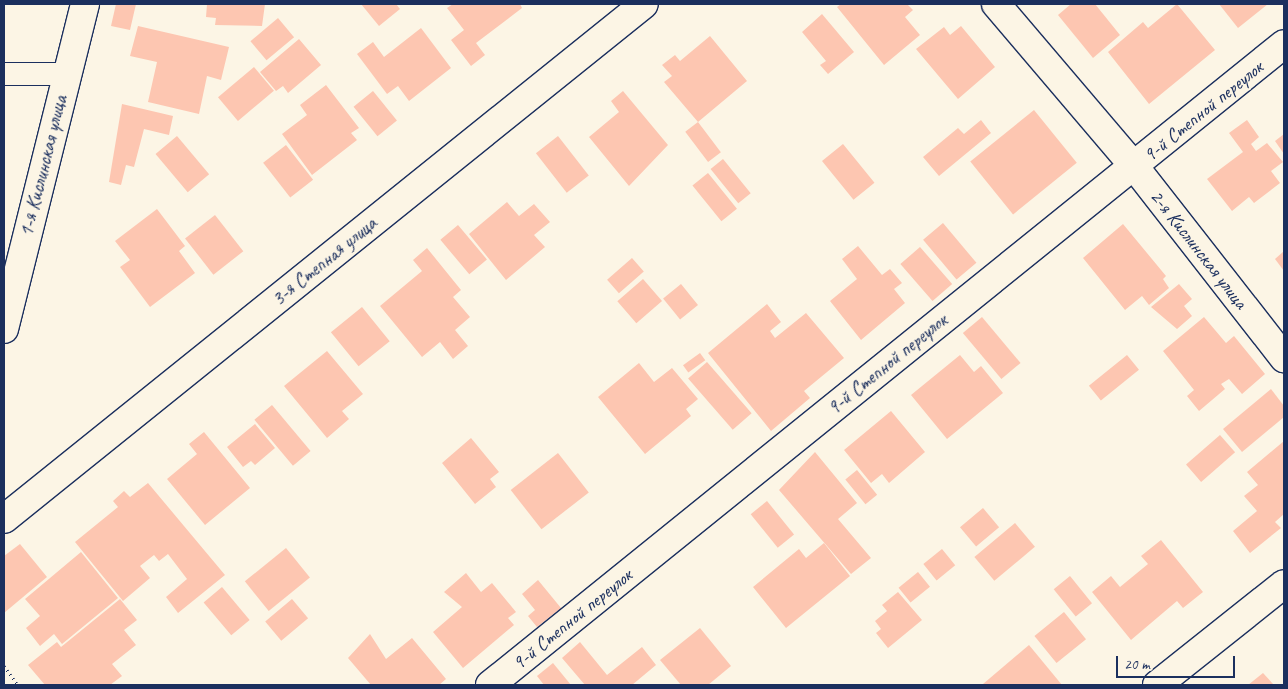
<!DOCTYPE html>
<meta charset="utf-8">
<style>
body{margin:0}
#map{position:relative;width:1288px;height:689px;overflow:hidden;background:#fcf5e5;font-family:Caveat,sans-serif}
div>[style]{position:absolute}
.building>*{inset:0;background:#fdc6b1;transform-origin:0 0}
.path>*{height:3px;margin-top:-1.5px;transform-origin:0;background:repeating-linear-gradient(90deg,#1b2f5e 0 1px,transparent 0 5px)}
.roads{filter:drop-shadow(1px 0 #1b2f5e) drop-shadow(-1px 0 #1b2f5e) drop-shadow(0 1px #1b2f5e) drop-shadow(0 -1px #1b2f5e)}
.lane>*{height:22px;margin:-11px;padding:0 11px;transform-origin:11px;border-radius:11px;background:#fcf5e5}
.street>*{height:28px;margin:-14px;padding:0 14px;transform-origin:14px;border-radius:14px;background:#fcf5e5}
.secondary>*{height:28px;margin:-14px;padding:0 14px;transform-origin:14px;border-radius:14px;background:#fcf5e5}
span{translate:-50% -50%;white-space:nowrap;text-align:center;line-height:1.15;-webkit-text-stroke:4px #fcf5e5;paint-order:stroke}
.street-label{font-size:20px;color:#1b2f5e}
.frame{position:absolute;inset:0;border:5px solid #1b2f5e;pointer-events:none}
.scale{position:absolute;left:1116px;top:656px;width:119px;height:22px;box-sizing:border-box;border:2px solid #1b2f5e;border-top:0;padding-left:6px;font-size:15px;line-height:18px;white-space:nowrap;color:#1b2f5e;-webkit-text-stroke:4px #fcf5e5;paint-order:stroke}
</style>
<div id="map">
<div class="building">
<i style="clip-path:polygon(116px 4px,136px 4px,130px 30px,111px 26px)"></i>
<i style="clip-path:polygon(207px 4px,265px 4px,262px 26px,215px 25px,216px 18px,206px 17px)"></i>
<i style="clip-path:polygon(361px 4px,396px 4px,400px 9px,379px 26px)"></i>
<i style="clip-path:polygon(453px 4px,520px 4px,522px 8px,476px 43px,485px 55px,471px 66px,451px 40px,464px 30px,447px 8px)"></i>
<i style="clip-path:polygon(841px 4px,907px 4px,913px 10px,905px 17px,920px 35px,884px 65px,837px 7px)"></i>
<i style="clip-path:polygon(1071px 4px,1095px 4px,1120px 35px,1093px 58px,1058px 15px)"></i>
<i style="clip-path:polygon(1177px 4px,1215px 50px,1149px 104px,1108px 52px,1143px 22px,1148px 28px)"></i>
<i style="clip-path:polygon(1219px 4px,1268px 4px,1238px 28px)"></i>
<i style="clip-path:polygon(822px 14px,854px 52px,828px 74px,820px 65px,826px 61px,802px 32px)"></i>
<i style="left:278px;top:18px;width:25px;height:36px;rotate:50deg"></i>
<i style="clip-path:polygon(138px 26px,229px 47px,221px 80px,207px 76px,199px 114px,148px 102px,157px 62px,130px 56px)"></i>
<i style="clip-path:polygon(961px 26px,995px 67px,958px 99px,916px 49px,944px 27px,950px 35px)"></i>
<i style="clip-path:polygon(421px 28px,451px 68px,409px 101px,398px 86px,387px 94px,357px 54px,373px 42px,384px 57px)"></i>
<i style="clip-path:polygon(710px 36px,747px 81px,698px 122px,664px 82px,672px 76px,662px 65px,675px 55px,680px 61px)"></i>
<i style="clip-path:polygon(299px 39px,321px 65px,288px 93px,283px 86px,276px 91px,260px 72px)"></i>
<i style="left:254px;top:67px;width:31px;height:47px;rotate:50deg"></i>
<i style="clip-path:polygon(326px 85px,359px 128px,351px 133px,357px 140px,312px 175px,282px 134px,307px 115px,300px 105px)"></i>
<i style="left:373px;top:91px;width:38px;height:25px;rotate:51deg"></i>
<i style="clip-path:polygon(623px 91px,668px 145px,629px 186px,589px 137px,619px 112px,611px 101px)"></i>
<i style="clip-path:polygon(122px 104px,173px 116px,169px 135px,144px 129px,134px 167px,126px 165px,121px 185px,109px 182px)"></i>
<i style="left:1034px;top:110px;width:68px;height:82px;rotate:51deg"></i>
<i style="clip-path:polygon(981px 120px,991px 133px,939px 176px,923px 157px,958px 128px,964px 134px)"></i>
<i style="clip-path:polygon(1247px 120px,1259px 137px,1251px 144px,1256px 151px,1267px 143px,1283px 162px,1271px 171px,1280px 183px,1254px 203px,1249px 197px,1232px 211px,1207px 179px,1243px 152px,1229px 133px)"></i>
<i style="left:698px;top:122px;width:38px;height:16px;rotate:53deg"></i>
<i style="clip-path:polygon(1284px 134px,1284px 154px,1275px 141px)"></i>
<i style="left:177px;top:136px;width:50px;height:28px;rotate:50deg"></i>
<i style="left:558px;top:136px;width:50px;height:28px;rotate:52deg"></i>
<i style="left:843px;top:144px;width:50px;height:27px;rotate:51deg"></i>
<i style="left:286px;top:145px;width:44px;height:29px;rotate:52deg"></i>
<i style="left:723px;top:159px;width:44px;height:16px;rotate:51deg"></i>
<i style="left:708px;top:173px;width:46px;height:20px;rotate:51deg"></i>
<i style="clip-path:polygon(507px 202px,519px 216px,534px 204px,550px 222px,534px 235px,545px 247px,506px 280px,469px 234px)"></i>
<i style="clip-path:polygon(157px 209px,185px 246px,179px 251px,195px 273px,150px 307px,120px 267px,130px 260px,115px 241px)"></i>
<i style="left:215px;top:215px;width:46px;height:38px;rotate:52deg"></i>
<i style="left:943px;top:223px;width:52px;height:26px;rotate:50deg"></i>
<i style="clip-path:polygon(1123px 224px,1166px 276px,1163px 279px,1169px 288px,1149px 305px,1142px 296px,1125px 310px,1083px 258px)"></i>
<i style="left:458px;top:225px;width:45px;height:23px;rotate:50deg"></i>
<i style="clip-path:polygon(858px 246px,882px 275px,890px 269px,902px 283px,894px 289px,905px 303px,861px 340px,830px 301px,857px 279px,842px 259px)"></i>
<i style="left:920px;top:247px;width:49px;height:26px;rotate:49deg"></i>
<i style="clip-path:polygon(427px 248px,461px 290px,453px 297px,470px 317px,455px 330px,468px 346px,453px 359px,440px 342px,422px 357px,380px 306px,422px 271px,413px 260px)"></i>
<i style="clip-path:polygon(1284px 251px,1284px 271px,1275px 259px)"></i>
<i style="left:632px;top:258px;width:18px;height:33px;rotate:49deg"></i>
<i style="left:643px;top:279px;width:29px;height:34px;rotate:49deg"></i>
<i style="left:681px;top:284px;width:27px;height:23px;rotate:51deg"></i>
<i style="clip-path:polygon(1179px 284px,1192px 299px,1184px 306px,1192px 316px,1177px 329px,1151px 307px)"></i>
<i style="clip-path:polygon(767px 304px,781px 322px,770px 331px,775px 338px,806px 313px,844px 358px,804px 391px,810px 398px,771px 431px,708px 353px)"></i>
<i style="left:362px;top:307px;width:44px;height:40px;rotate:51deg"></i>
<i style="left:982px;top:317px;width:60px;height:25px;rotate:50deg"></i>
<i style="clip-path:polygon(1204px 317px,1226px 343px,1234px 336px,1265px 374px,1242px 394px,1229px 379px,1221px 384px,1225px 389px,1199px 411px,1187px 396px,1194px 390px,1163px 351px)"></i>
<i style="clip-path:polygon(327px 351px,363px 394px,342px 411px,349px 419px,327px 438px,284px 386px)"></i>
<i style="left:700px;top:353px;width:9px;height:21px;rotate:54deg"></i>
<i style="clip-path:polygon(960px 355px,974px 372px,981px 366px,1003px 393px,947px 439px,911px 395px)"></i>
<i style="left:1127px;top:355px;width:19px;height:49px;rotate:51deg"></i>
<i style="left:707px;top:362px;width:68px;height:25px;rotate:49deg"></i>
<i style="clip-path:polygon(639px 363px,654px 382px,672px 368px,698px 399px,686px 409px,691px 416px,645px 454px,598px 397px)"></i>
<i style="clip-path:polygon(1271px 389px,1284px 406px,1284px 417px,1242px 452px,1223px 429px)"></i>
<i style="left:272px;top:405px;width:60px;height:23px;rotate:50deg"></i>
<i style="clip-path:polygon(891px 411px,925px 452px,889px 483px,882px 474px,871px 483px,844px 450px)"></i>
<i style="clip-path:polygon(255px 424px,275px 448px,255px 465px,251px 461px,243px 467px,227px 447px)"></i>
<i style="clip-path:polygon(204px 432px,250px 488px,205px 525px,167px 479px,197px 454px,189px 444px)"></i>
<i style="left:1220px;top:435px;width:23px;height:45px;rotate:49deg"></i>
<i style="clip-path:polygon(471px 438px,499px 472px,490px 479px,496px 487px,475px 504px,442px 463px)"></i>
<i style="clip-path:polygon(1284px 441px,1284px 514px,1275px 522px,1281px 528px,1250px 553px,1233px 531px,1257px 511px,1244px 496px,1258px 485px,1247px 472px)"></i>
<i style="clip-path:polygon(815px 452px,857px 503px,838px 519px,871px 558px,851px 574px,779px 490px)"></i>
<i style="left:558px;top:453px;width:50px;height:60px;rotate:52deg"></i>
<i style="left:857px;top:470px;width:32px;height:15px;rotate:51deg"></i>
<i style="clip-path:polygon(148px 483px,225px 575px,178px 613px,166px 597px,187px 579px,168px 554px,159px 561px,154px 555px,140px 566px,150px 578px,123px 601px,75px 542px,118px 507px,113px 501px,124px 491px,130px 497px)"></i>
<i style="left:767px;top:501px;width:43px;height:21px;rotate:51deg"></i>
<i style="left:983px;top:508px;width:25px;height:30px;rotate:50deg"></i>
<i style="left:1015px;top:523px;width:31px;height:53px;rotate:50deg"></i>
<i style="clip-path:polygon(1161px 540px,1203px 592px,1183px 608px,1177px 601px,1131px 640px,1092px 592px,1111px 576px,1120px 587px,1148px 564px,1141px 556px)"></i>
<i style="clip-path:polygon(824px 543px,850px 576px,786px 628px,753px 587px,799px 549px,806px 558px)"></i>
<i style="clip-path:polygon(20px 544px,47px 577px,4px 613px,4px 556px)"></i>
<i style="left:286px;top:548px;width:38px;height:53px;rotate:51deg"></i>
<i style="left:942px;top:549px;width:21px;height:24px;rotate:51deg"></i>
<i style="clip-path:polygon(81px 552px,118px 598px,62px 644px,54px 634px,40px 646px,26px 628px,40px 616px,25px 599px)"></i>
<i style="left:918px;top:572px;width:19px;height:25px;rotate:51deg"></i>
<i style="clip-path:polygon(466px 573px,481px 592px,492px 583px,516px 612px,508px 618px,514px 625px,463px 668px,433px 632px,462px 607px,444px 592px)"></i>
<i style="left:1070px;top:576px;width:35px;height:21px;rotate:51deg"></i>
<i style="clip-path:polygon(538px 580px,561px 608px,537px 627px,528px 616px,535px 610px,522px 594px)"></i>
<i style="left:222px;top:587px;width:43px;height:24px;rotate:50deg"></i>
<i style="clip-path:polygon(898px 592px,922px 620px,888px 648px,876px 633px,881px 629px,875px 621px,887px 611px,882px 605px)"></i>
<i style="clip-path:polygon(120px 599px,137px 620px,124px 630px,136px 645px,112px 664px,122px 676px,110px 685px,45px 685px,28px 665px,57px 642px,61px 647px)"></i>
<i style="left:292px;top:599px;width:25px;height:35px;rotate:50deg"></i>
<i style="left:1064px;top:612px;width:35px;height:38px;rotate:51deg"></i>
<i style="clip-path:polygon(700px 628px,731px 666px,708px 685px,681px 685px,660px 660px)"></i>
<i style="clip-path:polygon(370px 634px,386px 659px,412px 638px,446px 679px,439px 685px,371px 685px,348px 658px)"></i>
<i style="clip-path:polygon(580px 642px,607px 675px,642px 647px,656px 665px,632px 685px,585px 685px,562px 658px)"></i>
<i style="clip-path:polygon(1029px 645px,1062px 685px,984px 685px,983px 684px)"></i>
<i style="clip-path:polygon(553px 663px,571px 685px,544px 685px,537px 676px)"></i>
<i style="clip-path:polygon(1263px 673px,1274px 685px,1248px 685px)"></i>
</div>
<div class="path">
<i style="left:4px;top:666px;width:24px;rotate:54deg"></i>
</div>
<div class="roads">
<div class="lane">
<i style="left:4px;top:74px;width:61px"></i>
</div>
<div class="street">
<i style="left:996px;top:4px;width:213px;rotate:49.6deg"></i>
<i style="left:1134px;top:166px;width:244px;rotate:52deg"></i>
<i style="left:4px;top:329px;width:335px;rotate:-76deg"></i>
<i style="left:490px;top:685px;width:1020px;rotate:-38.91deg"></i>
<i style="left:1157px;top:685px;width:162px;rotate:-38.5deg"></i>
</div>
<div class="secondary">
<i style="left:4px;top:519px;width:821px;rotate:-38.82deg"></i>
</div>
</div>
<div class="street-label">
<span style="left:1203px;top:111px;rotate:-39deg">9-й Степной переулок</span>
<span style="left:43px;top:166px;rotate:-76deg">1-я Кислинская улица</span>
<span style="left:1199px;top:249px;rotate:52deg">2-я Кислинская улица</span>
<span style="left:324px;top:261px;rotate:-39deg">3-я Степная улица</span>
<span style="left:887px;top:364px;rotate:-39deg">9-й Степной переулок</span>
<span style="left:572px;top:619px;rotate:-39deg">9-й Степной переулок</span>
</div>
<div class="frame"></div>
<div class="scale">20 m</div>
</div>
